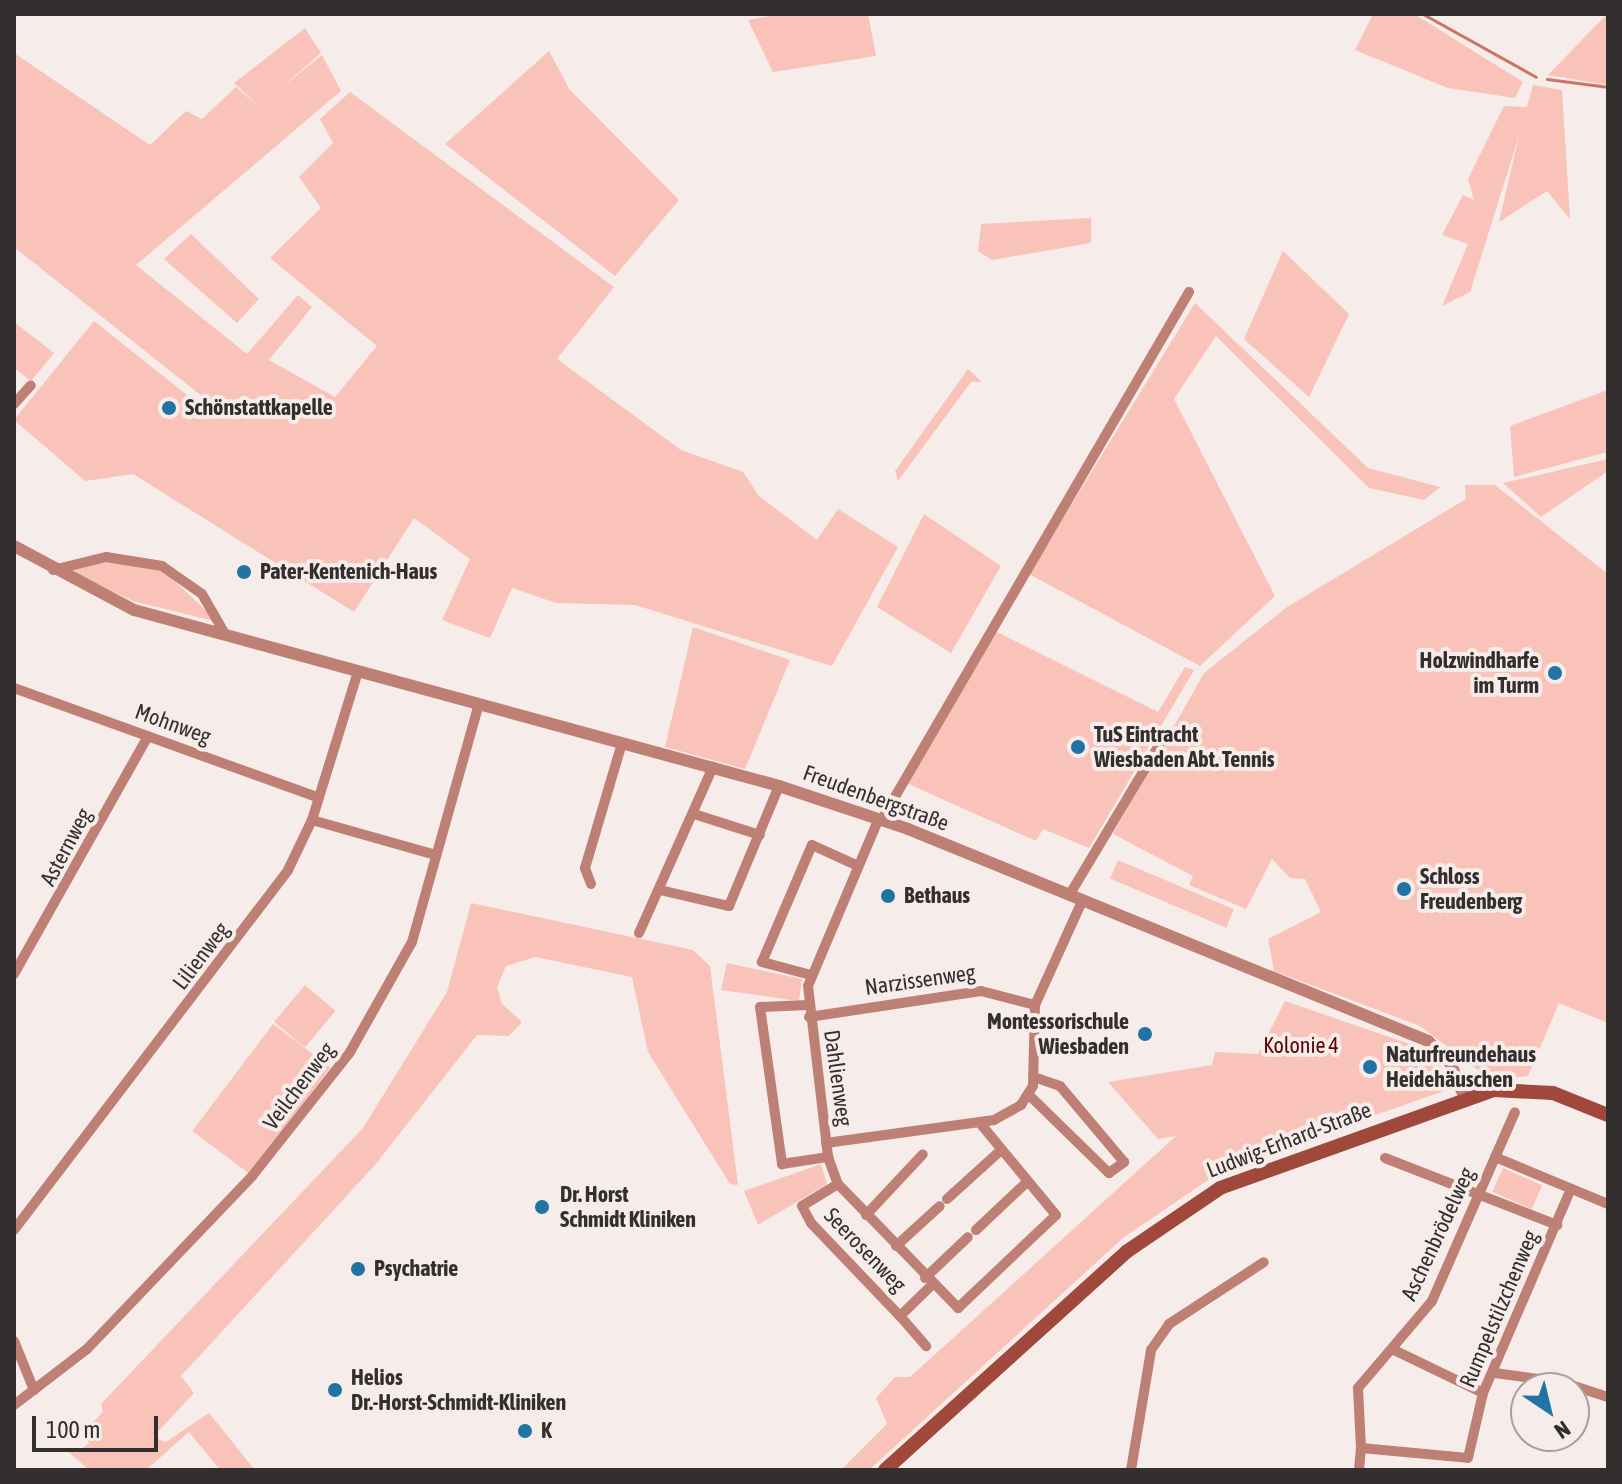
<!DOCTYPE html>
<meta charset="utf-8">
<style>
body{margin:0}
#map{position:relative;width:1622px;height:1484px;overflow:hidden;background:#f6ecea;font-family:"Asap Condensed",sans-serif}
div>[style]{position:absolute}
.green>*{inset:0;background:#fac3b9;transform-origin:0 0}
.stream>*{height:3px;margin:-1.5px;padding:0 1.5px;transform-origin:1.5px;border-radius:1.5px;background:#cf7465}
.minor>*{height:10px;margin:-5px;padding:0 5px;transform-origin:5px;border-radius:5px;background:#be8075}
.tertiary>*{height:12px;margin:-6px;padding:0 6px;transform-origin:6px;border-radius:6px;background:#be8075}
.secondary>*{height:14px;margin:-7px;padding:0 7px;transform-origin:7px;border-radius:7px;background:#a0483b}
.dots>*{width:22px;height:22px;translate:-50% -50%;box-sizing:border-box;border:4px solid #f6ecea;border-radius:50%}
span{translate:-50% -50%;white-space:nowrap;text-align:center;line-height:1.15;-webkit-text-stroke:8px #f6ecea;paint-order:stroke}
.poi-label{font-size:22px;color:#332f2f;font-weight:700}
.left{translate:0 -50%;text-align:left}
.right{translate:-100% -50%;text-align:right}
.street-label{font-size:22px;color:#332f2f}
.park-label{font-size:22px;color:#5b0401}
.frame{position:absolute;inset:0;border:16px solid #332f2f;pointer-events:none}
.north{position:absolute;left:1510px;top:1372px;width:80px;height:80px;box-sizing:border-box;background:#f6ecea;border:2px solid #a8a09f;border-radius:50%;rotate:145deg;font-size:22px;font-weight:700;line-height:32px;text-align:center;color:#332f2f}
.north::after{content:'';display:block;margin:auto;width:28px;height:36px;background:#2073a3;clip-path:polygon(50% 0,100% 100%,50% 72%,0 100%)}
.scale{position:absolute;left:32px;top:1416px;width:126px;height:36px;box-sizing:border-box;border:4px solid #332f2f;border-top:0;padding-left:10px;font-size:24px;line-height:28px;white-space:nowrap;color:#332f2f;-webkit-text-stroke:6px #f6ecea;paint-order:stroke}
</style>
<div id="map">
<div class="green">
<i style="clip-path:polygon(781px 14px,868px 14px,876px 56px,773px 72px,748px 20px)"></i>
<i style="clip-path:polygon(1373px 14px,1414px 14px,1523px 82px,1515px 98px,1448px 88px,1355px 50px)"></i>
<i style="clip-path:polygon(1607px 14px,1608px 85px,1548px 75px)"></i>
<i style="clip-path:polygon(305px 28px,321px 53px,280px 89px,322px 55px,341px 91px,136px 265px,247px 354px,298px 295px,312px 307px,269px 360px,335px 397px,377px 346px,270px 258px,321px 208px,299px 177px,333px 143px,320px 119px,350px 92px,614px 287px,557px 359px,681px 450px,743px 472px,759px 496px,817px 540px,838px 509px,898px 547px,832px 666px,635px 605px,556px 603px,512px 588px,490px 638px,442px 620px,470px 559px,414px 518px,354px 612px,133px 474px,85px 481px,14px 420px,94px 321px,197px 403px,203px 397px,14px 247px,14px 53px,150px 145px,186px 111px,202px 119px,236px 87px,259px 107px,234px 83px)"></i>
<i style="clip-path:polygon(549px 51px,570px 90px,679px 200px,615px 276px,445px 144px)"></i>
<i style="clip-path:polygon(1533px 85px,1562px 90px,1570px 219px,1547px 191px,1499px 222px,1519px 136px,1470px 292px,1442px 306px,1468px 244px,1442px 235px,1463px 195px,1474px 200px,1468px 179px,1504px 106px,1527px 107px)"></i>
<i style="clip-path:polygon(1091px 218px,1091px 243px,992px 260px,978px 251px,981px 224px)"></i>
<i style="clip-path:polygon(191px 234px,259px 299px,237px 323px,164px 259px)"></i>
<i style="clip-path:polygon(1283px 251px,1349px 314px,1309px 397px,1244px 339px)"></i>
<i style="clip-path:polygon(1195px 303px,1368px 468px,1440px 487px,1424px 500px,1369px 488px,1216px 336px,1174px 399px,1275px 596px,1200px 666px,1029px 574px)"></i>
<i style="clip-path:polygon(14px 322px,54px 353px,31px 381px,14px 368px)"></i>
<i style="clip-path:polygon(968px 369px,982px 382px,971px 382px,898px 481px,895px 471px)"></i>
<i style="clip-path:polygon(1608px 390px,1608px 452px,1514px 477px,1510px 426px)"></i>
<i style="clip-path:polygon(1608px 459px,1608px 471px,1541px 517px,1503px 483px)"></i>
<i style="clip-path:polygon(1465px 485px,1495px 485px,1608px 574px,1608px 1023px,1559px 1003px,1528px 1076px,1491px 1080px,1420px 1026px,1274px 971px,1268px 939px,1321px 912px,1305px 879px,1290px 878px,1272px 859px,1246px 909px,1189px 885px,1193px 876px,1113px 834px,1204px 673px,1287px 607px,1466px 499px)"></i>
<i style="clip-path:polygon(924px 514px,1001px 566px,951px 653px,877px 607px)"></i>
<i style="clip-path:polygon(117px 560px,165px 572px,218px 622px,133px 601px,66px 569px)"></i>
<i style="clip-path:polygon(693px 627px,790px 660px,745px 769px,665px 747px)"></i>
<i style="clip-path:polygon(997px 632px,1158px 712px,1185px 667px,1194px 670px,1089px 848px,1043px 829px,1036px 841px,906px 783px)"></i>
<i style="left:1118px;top:860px;width:126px;height:20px;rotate:23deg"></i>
<i style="clip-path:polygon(471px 903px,693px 950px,710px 966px,738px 1185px,730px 1184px,648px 1052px,632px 977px,535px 957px,506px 966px,497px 987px,502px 1004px,522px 1022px,509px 1036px,477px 1035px,375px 1165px,181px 1376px,194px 1393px,153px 1437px,166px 1442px,209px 1413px,255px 1470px,220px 1470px,189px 1432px,146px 1470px,89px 1470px,63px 1447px,76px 1453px,89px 1443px,82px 1434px,103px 1412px,101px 1404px,363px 1128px,447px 992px)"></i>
<i style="clip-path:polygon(727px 963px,802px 979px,799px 1001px,721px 990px)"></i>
<i style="left:305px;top:985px;width:40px;height:48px;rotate:40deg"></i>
<i style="clip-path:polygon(1285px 1001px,1427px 1050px,1442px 1068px,1444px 1091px,1227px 1167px,1123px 1238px,869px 1470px,841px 1470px,887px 1424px,876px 1398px,895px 1377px,910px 1377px,1176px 1136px,1158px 1139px,1108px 1082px,1212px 1065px,1215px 1052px,1258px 1054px)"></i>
<i style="left:273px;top:1024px;width:72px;height:134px;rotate:37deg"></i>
<i style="clip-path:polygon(821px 1164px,827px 1184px,758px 1225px,744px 1191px)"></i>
<i style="left:1503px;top:1168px;width:43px;height:26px;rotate:24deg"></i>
</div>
<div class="stream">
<i style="left:1423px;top:14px;width:129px;rotate:29.1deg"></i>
<i style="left:1547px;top:79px;width:62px;rotate:7.5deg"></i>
</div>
<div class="minor">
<i style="left:14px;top:404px;width:25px;rotate:-48deg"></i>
<i style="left:53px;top:570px;width:55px;rotate:-13.8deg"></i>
<i style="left:106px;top:557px;width:57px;rotate:9.1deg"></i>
<i style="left:162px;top:566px;width:49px;rotate:35deg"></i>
<i style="left:202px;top:594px;width:46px;rotate:60.1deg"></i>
<i style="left:14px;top:688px;width:324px;rotate:19.8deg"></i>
<i style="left:694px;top:814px;width:69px;rotate:17.7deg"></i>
<i style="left:879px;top:818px;width:182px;rotate:112.9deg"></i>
<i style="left:808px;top:986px;width:172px;rotate:83.3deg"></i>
<i style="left:828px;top:1157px;width:29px;rotate:70deg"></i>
<i style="left:838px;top:1184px;width:173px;rotate:45.9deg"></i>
<i style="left:958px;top:1308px;width:135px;rotate:-43.5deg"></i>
<i style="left:1056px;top:1215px;width:119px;rotate:-129.6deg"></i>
<i style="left:882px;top:819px;width:610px;rotate:-59.78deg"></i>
<i style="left:312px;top:820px;width:129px;rotate:15.8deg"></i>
<i style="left:591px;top:884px;width:17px;rotate:-111deg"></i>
<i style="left:585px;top:868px;width:130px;rotate:-73.5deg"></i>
<i style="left:660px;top:890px;width:71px;rotate:13.1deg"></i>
<i style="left:729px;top:906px;width:130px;rotate:-67.4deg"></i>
<i style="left:1070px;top:894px;width:174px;rotate:-59.1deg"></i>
<i style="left:639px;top:933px;width:182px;rotate:-66deg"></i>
<i style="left:14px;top:974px;width:273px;rotate:-60.6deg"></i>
<i style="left:811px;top:975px;width:51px;rotate:-165.1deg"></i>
<i style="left:762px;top:962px;width:127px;rotate:-66.9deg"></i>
<i style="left:812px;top:845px;width:51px;rotate:24.5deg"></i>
<i style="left:808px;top:1005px;width:48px;rotate:177.6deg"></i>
<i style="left:760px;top:1007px;width:159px;rotate:82deg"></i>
<i style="left:782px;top:1164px;width:47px;rotate:-8.7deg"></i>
<i style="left:809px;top:1017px;width:174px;rotate:-8.6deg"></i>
<i style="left:981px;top:991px;width:56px;rotate:14.5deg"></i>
<i style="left:1029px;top:1095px;width:112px;rotate:44.3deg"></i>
<i style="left:1109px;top:1173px;width:19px;rotate:-36deg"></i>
<i style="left:1124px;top:1162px;width:99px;rotate:-130.1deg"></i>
<i style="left:1060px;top:1086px;width:28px;rotate:-161deg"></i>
<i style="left:826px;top:1143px;width:170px;rotate:-7.8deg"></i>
<i style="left:994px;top:1120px;width:31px;rotate:-29deg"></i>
<i style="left:1021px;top:1105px;width:22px;rotate:-58deg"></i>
<i style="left:1033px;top:1086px;width:81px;rotate:-88.6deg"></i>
<i style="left:1035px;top:1005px;width:116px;rotate:-65.6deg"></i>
<i style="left:1495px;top:1157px;width:122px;rotate:22.6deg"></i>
<i style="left:1385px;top:1158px;width:185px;rotate:21.3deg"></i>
<i style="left:838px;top:1184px;width:42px;rotate:148.6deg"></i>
<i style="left:802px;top:1206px;width:19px;rotate:62deg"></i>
<i style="left:811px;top:1223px;width:129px;rotate:46.3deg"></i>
<i style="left:900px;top:1316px;width:45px;rotate:-44.1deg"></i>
<i style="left:947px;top:1199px;width:70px;rotate:-42.1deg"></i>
<i style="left:866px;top:1215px;width:83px;rotate:-46.9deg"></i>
<i style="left:14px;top:1230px;width:452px;rotate:-52.7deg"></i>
<i style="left:288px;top:870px;width:55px;rotate:-64.4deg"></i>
<i style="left:312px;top:820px;width:156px;rotate:-72.8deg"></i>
<i style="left:976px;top:1230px;width:70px;rotate:-43.3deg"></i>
<i style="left:896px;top:1246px;width:59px;rotate:-42.3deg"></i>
<i style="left:925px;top:1278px;width:59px;rotate:-43.6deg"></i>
<i style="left:900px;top:1316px;width:40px;rotate:49deg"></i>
<i style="left:14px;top:1341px;width:53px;rotate:67.8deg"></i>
<i style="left:1394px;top:1350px;width:99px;rotate:25.8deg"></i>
<i style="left:1495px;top:1373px;width:68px;rotate:7.7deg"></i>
<i style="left:1562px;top:1382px;width:48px;rotate:18.1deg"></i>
<i style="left:14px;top:1405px;width:92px;rotate:-37.5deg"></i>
<i style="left:87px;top:1349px;width:240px;rotate:-46.3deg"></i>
<i style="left:253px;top:1175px;width:157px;rotate:-51.7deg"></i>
<i style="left:350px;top:1052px;width:126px;rotate:-60.6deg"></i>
<i style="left:412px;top:942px;width:247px;rotate:-74.3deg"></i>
<i style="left:1361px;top:1448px;width:60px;rotate:-92.9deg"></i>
<i style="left:1358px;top:1388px;width:114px;rotate:-49.6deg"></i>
<i style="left:1432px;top:1301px;width:206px;rotate:-66.3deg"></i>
<i style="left:1131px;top:1470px;width:122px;rotate:-80.5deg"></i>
<i style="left:1151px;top:1350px;width:32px;rotate:-55deg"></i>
<i style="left:1169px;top:1324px;width:113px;rotate:-33.1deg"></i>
<i style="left:1359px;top:1470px;width:22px;rotate:-85deg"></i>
<i style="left:1361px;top:1448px;width:107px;rotate:5.3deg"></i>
<i style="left:1468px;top:1458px;width:67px;rotate:-77deg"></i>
<i style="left:1483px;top:1393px;width:222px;rotate:-66.7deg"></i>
</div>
<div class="tertiary">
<i style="left:14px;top:546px;width:136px;rotate:28.1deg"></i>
<i style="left:134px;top:610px;width:669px;rotate:15.26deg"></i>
<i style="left:779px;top:786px;width:136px;rotate:18.4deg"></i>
<i style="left:908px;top:829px;width:562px;rotate:22.18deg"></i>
<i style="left:1428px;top:1041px;width:33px;rotate:45deg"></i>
<i style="left:1451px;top:1064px;width:35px;rotate:68deg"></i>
</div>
<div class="secondary">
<i style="left:885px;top:1470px;width:325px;rotate:-42.1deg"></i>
<i style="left:1126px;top:1252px;width:114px;rotate:-34.2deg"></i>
<i style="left:1220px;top:1188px;width:291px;rotate:-19.7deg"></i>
<i style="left:1494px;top:1090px;width:59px;rotate:2.9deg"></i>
<i style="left:1553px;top:1093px;width:59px;rotate:21.8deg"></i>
</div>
<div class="dots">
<i style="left:169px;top:408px;background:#2073a3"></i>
<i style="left:244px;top:572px;background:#2073a3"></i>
<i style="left:1555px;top:673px;background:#2073a3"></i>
<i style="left:1078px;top:747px;background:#2073a3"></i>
<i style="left:1404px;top:889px;background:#2073a3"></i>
<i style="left:888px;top:896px;background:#2073a3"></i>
<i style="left:1145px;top:1034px;background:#2073a3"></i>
<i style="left:1370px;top:1067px;background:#2073a3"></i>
<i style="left:542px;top:1207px;background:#2073a3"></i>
<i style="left:358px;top:1269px;background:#2073a3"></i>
<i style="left:335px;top:1390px;background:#2073a3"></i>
<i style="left:525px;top:1431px;background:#2073a3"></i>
</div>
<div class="poi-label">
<span class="left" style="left:185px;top:408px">Schönstattkapelle</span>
<span class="left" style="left:260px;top:572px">Pater-Kentenich-Haus</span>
<span class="right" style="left:1539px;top:673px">Holzwindharfe<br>im Turm</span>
<span class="left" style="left:1094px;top:747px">TuS Eintracht<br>Wiesbaden Abt. Tennis</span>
<span class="left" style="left:1420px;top:889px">Schloss<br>Freudenberg</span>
<span class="left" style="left:904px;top:896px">Bethaus</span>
<span class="right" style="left:1129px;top:1034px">Montessorischule<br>Wiesbaden</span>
<span class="left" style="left:1386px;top:1067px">Naturfreundehaus<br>Heidehäuschen</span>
<span class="left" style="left:560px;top:1207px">Dr. Horst<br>Schmidt Kliniken</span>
<span class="left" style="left:374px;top:1269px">Psychatrie</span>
<span class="left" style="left:351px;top:1390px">Helios<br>Dr.-Horst-Schmidt-Kliniken</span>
<span class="left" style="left:541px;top:1431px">K</span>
</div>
<div class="street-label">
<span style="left:173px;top:724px;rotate:20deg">Mohnweg</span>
<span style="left:876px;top:798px;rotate:20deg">Freudenbergstraße</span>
<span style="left:66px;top:847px;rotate:-62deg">Asternweg</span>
<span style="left:201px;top:956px;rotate:-53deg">Lilienweg</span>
<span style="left:920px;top:980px;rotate:-8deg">Narzissenweg</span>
<span style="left:838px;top:1078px;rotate:82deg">Dahlienweg</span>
<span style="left:299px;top:1086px;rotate:-53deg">Veilchenweg</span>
<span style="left:1289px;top:1140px;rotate:-21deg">Ludwig-Erhard-Straße</span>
<span style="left:1438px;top:1234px;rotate:-65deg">Aschenbrödelweg</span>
<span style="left:865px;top:1250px;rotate:46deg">Seerosenweg</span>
<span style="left:1499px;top:1309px;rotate:-67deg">Rumpelstilzchenweg</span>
</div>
<div class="park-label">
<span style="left:1301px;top:1046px">Kolonie 4</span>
</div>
<div class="frame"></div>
<div class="north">N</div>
<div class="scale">100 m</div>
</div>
